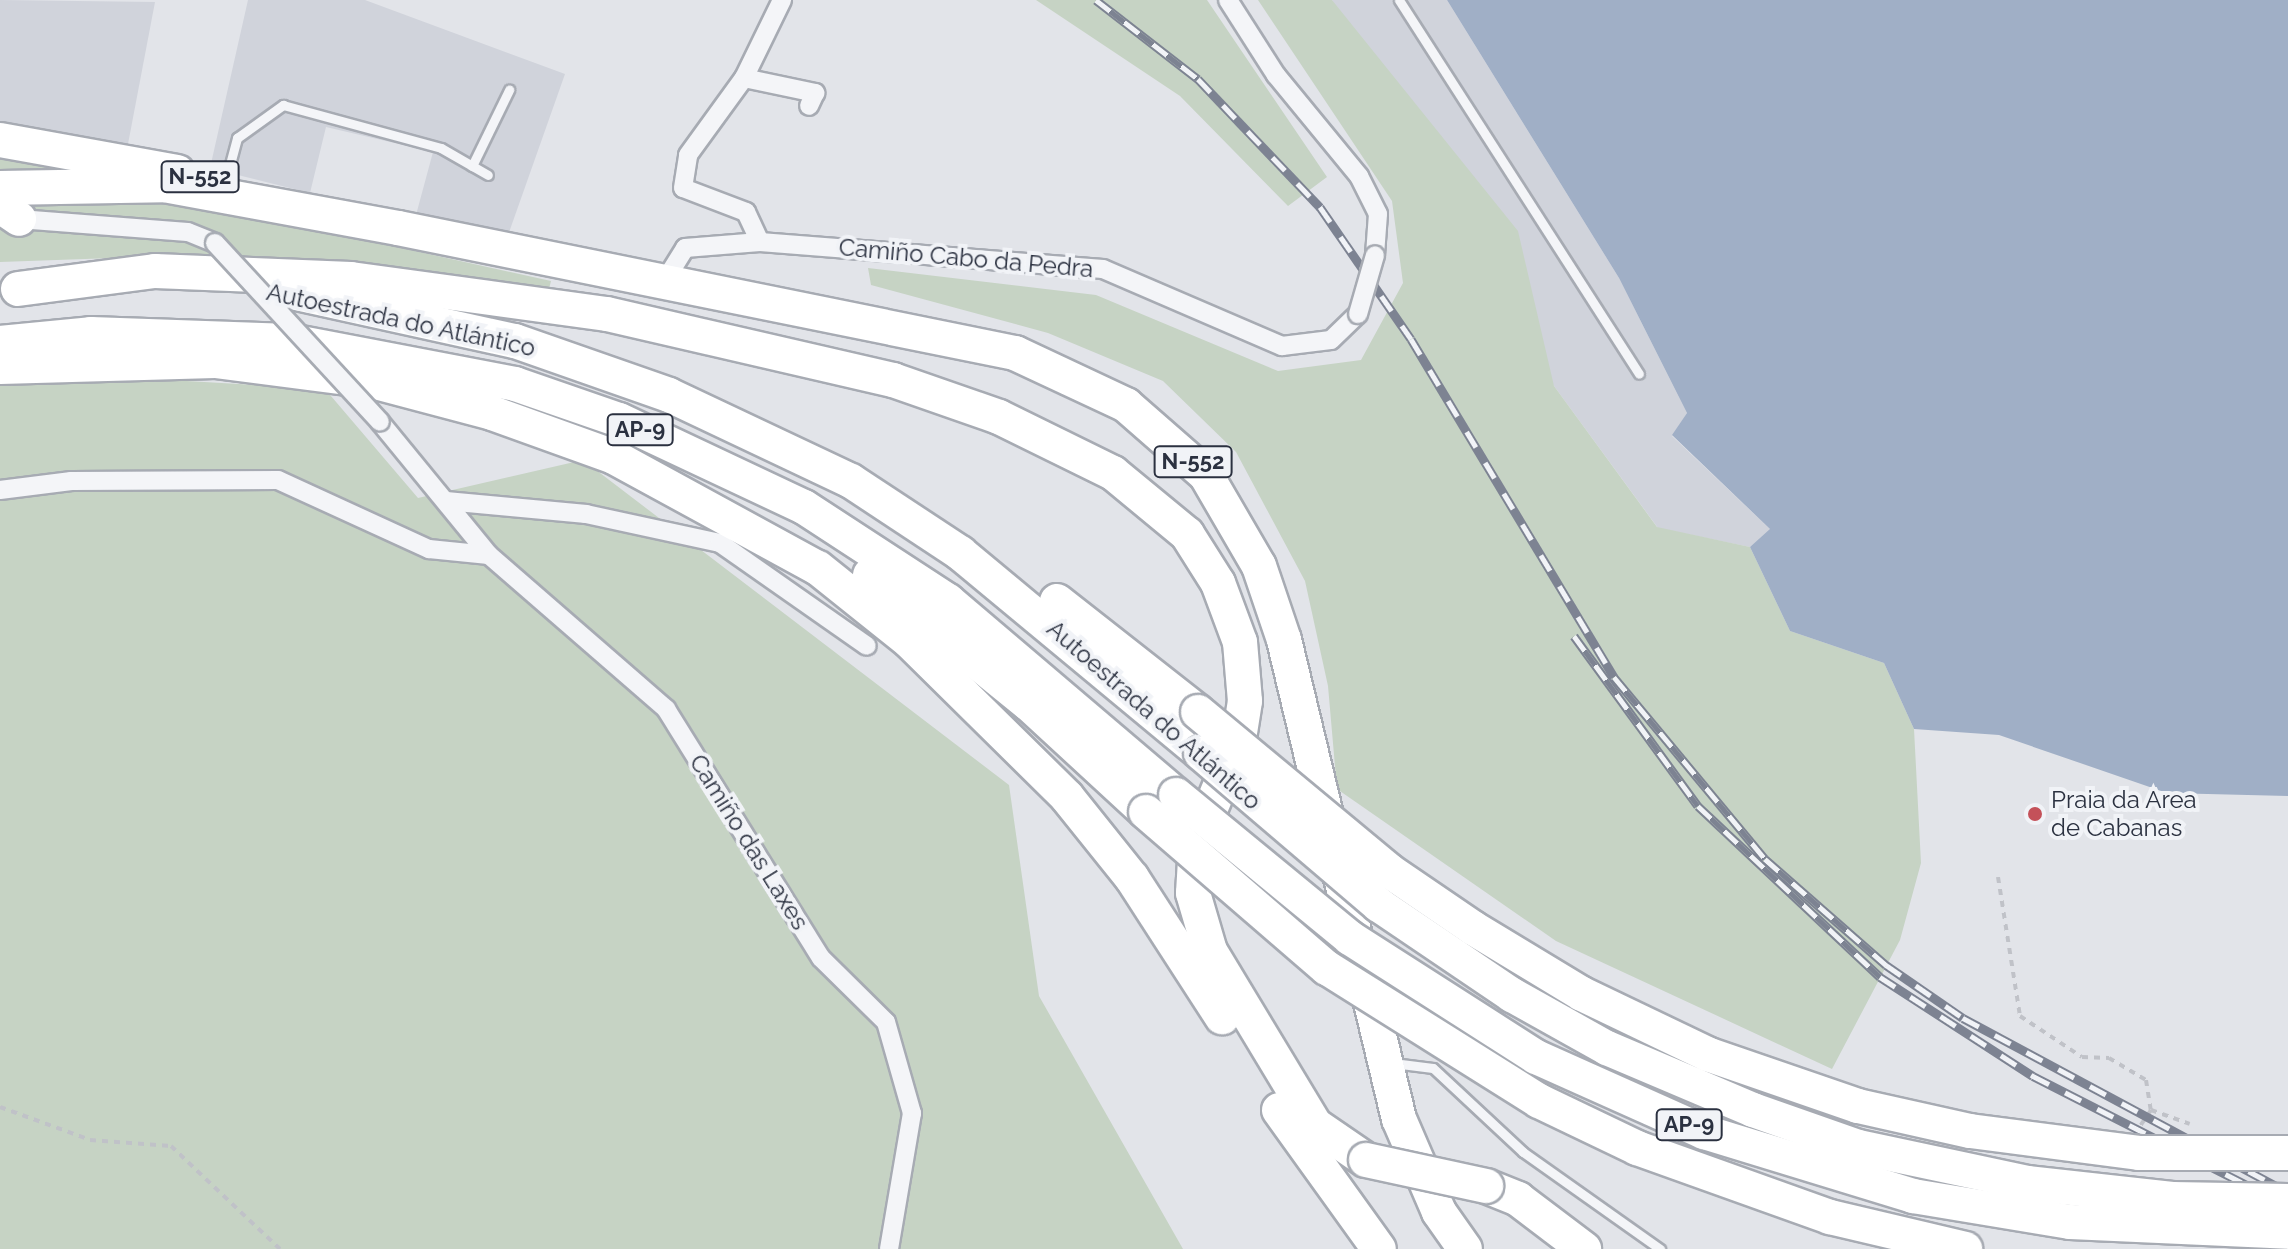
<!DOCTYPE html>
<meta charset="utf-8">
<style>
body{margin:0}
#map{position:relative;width:2288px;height:1249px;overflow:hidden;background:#e2e4e9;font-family:Raleway,sans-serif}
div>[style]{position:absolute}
.built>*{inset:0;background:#d0d3db}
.green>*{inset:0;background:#c6d3c4}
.water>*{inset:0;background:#a0afc6}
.path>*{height:4px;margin-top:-2px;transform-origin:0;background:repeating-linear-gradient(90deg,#c0c2c8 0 6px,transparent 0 12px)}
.roads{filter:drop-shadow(2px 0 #a7abb3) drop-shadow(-2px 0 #a7abb3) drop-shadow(0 2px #a7abb3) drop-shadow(0 -2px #a7abb3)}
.lane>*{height:9px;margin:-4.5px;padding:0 4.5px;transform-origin:4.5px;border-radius:4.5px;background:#f4f5f8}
.street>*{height:18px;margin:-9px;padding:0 9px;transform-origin:9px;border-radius:9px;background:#f4f5f8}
.highway>*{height:34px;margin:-17px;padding:0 17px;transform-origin:17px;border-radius:17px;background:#fff}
.rail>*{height:9px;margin-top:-4.5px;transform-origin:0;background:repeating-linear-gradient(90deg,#f1f3f7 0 18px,#7d8392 0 36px);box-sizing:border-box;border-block:2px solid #7d8392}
.bridges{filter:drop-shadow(2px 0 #a7abb3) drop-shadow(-2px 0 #a7abb3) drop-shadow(0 2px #a7abb3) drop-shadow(0 -2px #a7abb3)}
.street-bridge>*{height:18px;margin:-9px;padding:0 9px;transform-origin:9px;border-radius:9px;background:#f4f5f8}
.highway-bridge>*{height:34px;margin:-17px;padding:0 17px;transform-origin:17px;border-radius:17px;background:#fff}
.dots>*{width:22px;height:22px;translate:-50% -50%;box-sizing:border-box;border:4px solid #f1f3f7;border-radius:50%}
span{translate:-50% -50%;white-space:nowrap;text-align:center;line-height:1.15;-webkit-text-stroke:8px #f1f3f7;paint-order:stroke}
.shield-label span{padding:2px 6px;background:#f1f3f7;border:2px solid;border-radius:6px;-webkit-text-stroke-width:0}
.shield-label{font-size:22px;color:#2b3140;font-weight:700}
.street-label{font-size:24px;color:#2b3140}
.poi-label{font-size:24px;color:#2b3140}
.left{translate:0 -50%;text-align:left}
</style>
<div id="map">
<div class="built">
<i style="clip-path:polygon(0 0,155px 2px,128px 144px,0 128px)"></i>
<i style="clip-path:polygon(248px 0,365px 0,565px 74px,507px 238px,416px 215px,433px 152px,326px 127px,310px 193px,210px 168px)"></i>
<i style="clip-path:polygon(1332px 0,1447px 0,1619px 278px,1687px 413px,1672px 436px,1771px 530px,1750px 547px,1658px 528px,1554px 386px)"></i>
</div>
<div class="green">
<i style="clip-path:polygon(1036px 0,1207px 0,1327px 177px,1288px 206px,1180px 96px)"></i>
<i style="clip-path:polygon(1258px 0,1332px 0,1518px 231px,1554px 386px,1657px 527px,1750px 547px,1790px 631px,1884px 663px,1914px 729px,1921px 863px,1900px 940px,1832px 1069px,1556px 941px,1337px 789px,1328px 686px,1305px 581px,1236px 452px,1163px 381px,1048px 333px,871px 285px,868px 268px,1096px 295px,1278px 371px,1361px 360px,1403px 283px,1392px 201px)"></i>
<i style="clip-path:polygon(0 153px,130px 171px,297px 225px,551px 281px,549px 289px,400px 268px,198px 255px,0 262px)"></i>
<i style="clip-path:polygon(100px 376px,325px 389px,418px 498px,583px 460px,1009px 785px,1039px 996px,1183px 1249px,0 1249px,0 384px)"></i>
</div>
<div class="water">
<i style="clip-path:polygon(1447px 0,2288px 0,2288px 796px,2167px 793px,1999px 735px,1914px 729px,1884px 663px,1790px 631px,1750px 547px,1770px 529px,1672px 435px,1687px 413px,1619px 278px)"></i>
</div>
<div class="path">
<i style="left:1998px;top:877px;width:141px;rotate:81deg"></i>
<i style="left:2020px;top:1016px;width:74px;rotate:33.5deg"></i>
<i style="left:2082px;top:1057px;width:27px;rotate:2deg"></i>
<i style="left:2109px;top:1058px;width:43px;rotate:30.7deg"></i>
<i style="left:2146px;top:1080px;width:30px;rotate:81deg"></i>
<i style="left:2151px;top:1110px;width:22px;rotate:124deg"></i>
<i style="left:0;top:1107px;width:96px;rotate:20.1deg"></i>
<i style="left:90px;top:1140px;width:81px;rotate:4.2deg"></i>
<i style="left:171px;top:1146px;width:150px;rotate:43.4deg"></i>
<i style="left:2151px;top:1110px;width:41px;rotate:19.7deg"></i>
</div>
<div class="roads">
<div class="lane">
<i style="left:1399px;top:0;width:444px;rotate:57.3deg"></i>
<i style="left:472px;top:166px;width:85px;rotate:-64deg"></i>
<i style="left:225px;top:183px;width:47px;rotate:-75.1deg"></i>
<i style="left:237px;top:138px;width:57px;rotate:-35.7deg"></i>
<i style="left:283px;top:105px;width:164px;rotate:15.2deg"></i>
<i style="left:441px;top:148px;width:54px;rotate:29.9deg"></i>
<i style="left:1393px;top:1063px;width:40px;rotate:7.1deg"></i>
<i style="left:1433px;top:1068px;width:123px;rotate:43deg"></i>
<i style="left:1523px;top:1152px;width:168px;rotate:35.3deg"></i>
</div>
<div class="street">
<i style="left:1228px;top:0;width:89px;rotate:57.4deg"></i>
<i style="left:1276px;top:75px;width:131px;rotate:50.6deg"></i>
<i style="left:1359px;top:176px;width:42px;rotate:63.4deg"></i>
<i style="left:1378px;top:214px;width:41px;rotate:94.2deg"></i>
<i style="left:744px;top:78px;width:73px;rotate:11.9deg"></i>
<i style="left:815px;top:93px;width:14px;rotate:115deg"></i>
<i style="left:19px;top:219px;width:169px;rotate:4.4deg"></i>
<i style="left:188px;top:232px;width:29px;rotate:22deg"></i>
<i style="left:760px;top:242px;width:33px;rotate:-115deg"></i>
<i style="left:746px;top:212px;width:67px;rotate:-159.1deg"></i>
<i style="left:683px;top:188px;width:33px;rotate:-81deg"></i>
<i style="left:688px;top:155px;width:95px;rotate:-54deg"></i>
<i style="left:744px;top:78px;width:87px;rotate:-64deg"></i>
<i style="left:664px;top:282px;width:40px;rotate:-58deg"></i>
<i style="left:685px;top:248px;width:75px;rotate:-4.6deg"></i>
<i style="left:760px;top:242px;width:344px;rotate:4.5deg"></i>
<i style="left:1103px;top:269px;width:195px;rotate:23.3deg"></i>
<i style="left:1282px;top:346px;width:49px;rotate:-7deg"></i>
<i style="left:1331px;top:340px;width:37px;rotate:-44deg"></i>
<i style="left:380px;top:422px;width:172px;rotate:50.7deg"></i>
<i style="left:489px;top:555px;width:235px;rotate:41deg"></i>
<i style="left:666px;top:709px;width:293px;rotate:58.1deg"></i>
<i style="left:821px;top:958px;width:91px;rotate:44.6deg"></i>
<i style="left:886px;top:1022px;width:95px;rotate:74.1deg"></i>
<i style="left:912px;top:1113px;width:138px;rotate:99.6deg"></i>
<i style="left:0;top:490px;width:72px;rotate:-7.2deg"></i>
<i style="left:71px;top:481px;width:207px;rotate:-0.3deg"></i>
<i style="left:278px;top:480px;width:166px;rotate:24.6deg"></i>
<i style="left:429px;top:549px;width:60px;rotate:5.7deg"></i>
<i style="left:446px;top:501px;width:141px;rotate:5.3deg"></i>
<i style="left:586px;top:514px;width:137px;rotate:12.2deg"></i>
<i style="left:720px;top:543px;width:179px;rotate:35deg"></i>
</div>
<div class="highway">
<i style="left:0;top:140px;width:180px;rotate:10.2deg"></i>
<i style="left:0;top:188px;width:164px;rotate:-1deg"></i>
<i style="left:164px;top:185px;width:238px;rotate:10.4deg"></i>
<i style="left:398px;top:228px;width:630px;rotate:11.45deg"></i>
<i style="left:1015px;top:353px;width:123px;rotate:25.1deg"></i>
<i style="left:1126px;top:405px;width:106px;rotate:41.2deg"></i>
<i style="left:1206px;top:475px;width:105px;rotate:59.8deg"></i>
<i style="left:1259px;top:566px;width:78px;rotate:71.3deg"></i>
<i style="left:1284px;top:640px;width:493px;rotate:76.5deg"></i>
<i style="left:1399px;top:1119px;width:101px;rotate:66.7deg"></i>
<i style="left:1439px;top:1212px;width:45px;rotate:54.9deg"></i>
<i style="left:0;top:206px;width:23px;rotate:34deg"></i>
<i style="left:18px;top:289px;width:138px;rotate:-7.5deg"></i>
<i style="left:155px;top:271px;width:196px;rotate:2.3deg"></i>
<i style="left:351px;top:279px;width:258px;rotate:7.8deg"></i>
<i style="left:607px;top:314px;width:294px;rotate:13deg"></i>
<i style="left:893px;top:380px;width:112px;rotate:19.2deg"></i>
<i style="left:999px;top:417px;width:127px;rotate:26.2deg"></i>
<i style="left:1113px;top:473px;width:96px;rotate:39.5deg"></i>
<i style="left:1187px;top:534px;width:58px;rotate:57.7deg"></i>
<i style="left:1218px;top:583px;width:63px;rotate:69.6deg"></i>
<i style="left:1240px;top:642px;width:59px;rotate:85.2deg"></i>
<i style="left:1245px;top:701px;width:39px;rotate:99deg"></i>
<i style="left:1239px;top:740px;width:113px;rotate:112.5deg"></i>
<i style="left:1196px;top:844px;width:49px;rotate:93.5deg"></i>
<i style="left:1193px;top:893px;width:60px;rotate:73.7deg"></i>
<i style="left:1210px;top:951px;width:203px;rotate:58.9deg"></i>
<i style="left:1315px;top:1125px;width:62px;rotate:34.5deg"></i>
<i style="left:296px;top:293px;width:224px;rotate:12.4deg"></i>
<i style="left:515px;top:341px;width:163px;rotate:19.3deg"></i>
<i style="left:669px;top:395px;width:201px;rotate:25.3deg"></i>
<i style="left:851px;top:481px;width:131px;rotate:33.4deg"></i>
<i style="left:960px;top:553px;width:313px;rotate:39.7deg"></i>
<i style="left:0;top:343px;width:91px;rotate:-5.6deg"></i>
<i style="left:91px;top:334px;width:199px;rotate:2deg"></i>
<i style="left:290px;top:341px;width:229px;rotate:10.8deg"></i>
<i style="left:515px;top:384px;width:110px;rotate:19.1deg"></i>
<i style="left:619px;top:420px;width:204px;rotate:25.2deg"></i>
<i style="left:804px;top:507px;width:172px;rotate:33.1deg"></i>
<i style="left:948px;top:601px;width:299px;rotate:40.4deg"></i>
<i style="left:0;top:367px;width:215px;rotate:-1.6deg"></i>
<i style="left:215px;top:361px;width:158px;rotate:7.3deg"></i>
<i style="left:372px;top:381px;width:124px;rotate:14.9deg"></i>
<i style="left:492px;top:413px;width:130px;rotate:19.8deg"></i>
<i style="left:614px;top:457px;width:232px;rotate:28.6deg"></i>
<i style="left:818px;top:568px;width:117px;rotate:38.7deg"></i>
<i style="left:909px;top:641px;width:222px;rotate:44.6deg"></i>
<i style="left:1067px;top:797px;width:104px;rotate:51.3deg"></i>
<i style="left:1132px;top:878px;width:166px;rotate:57.1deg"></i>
<i style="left:870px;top:575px;width:205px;rotate:39.1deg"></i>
<i style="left:1029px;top:704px;width:159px;rotate:42.7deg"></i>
<i style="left:1057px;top:601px;width:179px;rotate:38.2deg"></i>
<i style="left:1279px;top:1110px;width:171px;rotate:54.3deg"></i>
<i style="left:1486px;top:1186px;width:35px;rotate:22deg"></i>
<i style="left:1518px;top:1199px;width:83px;rotate:37.1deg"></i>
</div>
</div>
<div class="rail">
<i style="left:1096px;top:0;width:129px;rotate:37.8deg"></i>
<i style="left:1198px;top:79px;width:177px;rotate:46.4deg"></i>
<i style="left:1320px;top:207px;width:160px;rotate:55.4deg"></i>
<i style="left:1411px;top:339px;width:394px;rotate:59deg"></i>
<i style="left:1614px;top:677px;width:236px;rotate:50.3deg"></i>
<i style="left:1765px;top:859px;width:161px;rotate:41.2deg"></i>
<i style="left:1886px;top:965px;width:93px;rotate:34.5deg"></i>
<i style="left:1963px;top:1018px;width:369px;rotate:28.2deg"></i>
<i style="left:1574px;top:636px;width:210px;rotate:53.9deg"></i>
<i style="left:1698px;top:806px;width:250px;rotate:43.2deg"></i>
<i style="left:1880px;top:977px;width:182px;rotate:32.9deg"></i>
<i style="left:2033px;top:1076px;width:286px;rotate:27deg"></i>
</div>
<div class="bridges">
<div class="street-bridge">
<i style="left:215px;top:243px;width:243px;rotate:47.3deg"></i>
<i style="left:1358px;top:314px;width:61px;rotate:-73.9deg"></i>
</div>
<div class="highway-bridge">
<i style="left:1198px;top:712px;width:247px;rotate:39.7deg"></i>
<i style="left:1388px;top:870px;width:103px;rotate:34.3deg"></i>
<i style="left:1473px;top:928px;width:127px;rotate:31.2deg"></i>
<i style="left:1582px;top:994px;width:139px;rotate:25.6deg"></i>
<i style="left:1707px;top:1054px;width:160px;rotate:19deg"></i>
<i style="left:1858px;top:1106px;width:115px;rotate:12.6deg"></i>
<i style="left:1970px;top:1131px;width:170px;rotate:7.4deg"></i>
<i style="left:2139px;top:1153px;width:149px"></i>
<i style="left:1201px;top:753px;width:234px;rotate:40.5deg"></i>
<i style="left:1379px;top:905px;width:161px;rotate:34.1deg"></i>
<i style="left:1512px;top:995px;width:109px;rotate:29.2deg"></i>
<i style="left:1607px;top:1048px;width:159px;rotate:23deg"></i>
<i style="left:1753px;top:1110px;width:111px;rotate:19.4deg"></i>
<i style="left:1858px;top:1147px;width:173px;rotate:12deg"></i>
<i style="left:2027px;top:1183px;width:146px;rotate:6.3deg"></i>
<i style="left:2172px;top:1199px;width:116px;rotate:1deg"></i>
<i style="left:1176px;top:795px;width:225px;rotate:39.4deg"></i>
<i style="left:1350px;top:938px;width:221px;rotate:32.6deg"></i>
<i style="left:1536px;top:1057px;width:184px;rotate:24.1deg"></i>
<i style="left:1704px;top:1132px;width:219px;rotate:17deg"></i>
<i style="left:1913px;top:1196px;width:159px;rotate:9.4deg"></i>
<i style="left:2070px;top:1222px;width:218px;rotate:2.6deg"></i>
<i style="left:1146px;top:812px;width:239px;rotate:40.8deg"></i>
<i style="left:1327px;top:968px;width:250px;rotate:32.1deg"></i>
<i style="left:1539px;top:1101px;width:109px;rotate:25.6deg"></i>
<i style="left:1637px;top:1148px;width:205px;rotate:19.7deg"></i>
<i style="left:1830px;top:1217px;width:139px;rotate:13.3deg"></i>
<i style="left:1366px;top:1160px;width:123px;rotate:12.2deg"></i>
</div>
</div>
<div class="dots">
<i style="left:2035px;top:814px;background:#c45159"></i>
</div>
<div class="shield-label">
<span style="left:200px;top:177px">N-552</span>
<span style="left:640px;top:430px">AP-9</span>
<span style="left:1193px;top:462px">N-552</span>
<span style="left:1689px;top:1125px">AP-9</span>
</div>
<div class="street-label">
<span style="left:966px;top:258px;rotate:5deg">Camiño Cabo da Pedra</span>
<span style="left:401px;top:320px;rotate:12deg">Autoestrada do Atlántico</span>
<span style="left:1154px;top:715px;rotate:41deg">Autoestrada do Atlántico</span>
<span style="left:749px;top:842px;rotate:58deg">Camiño das Laxes</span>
</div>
<div class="poi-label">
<span class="left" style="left:2051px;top:814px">Praia da Area<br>de Cabanas</span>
</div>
</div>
